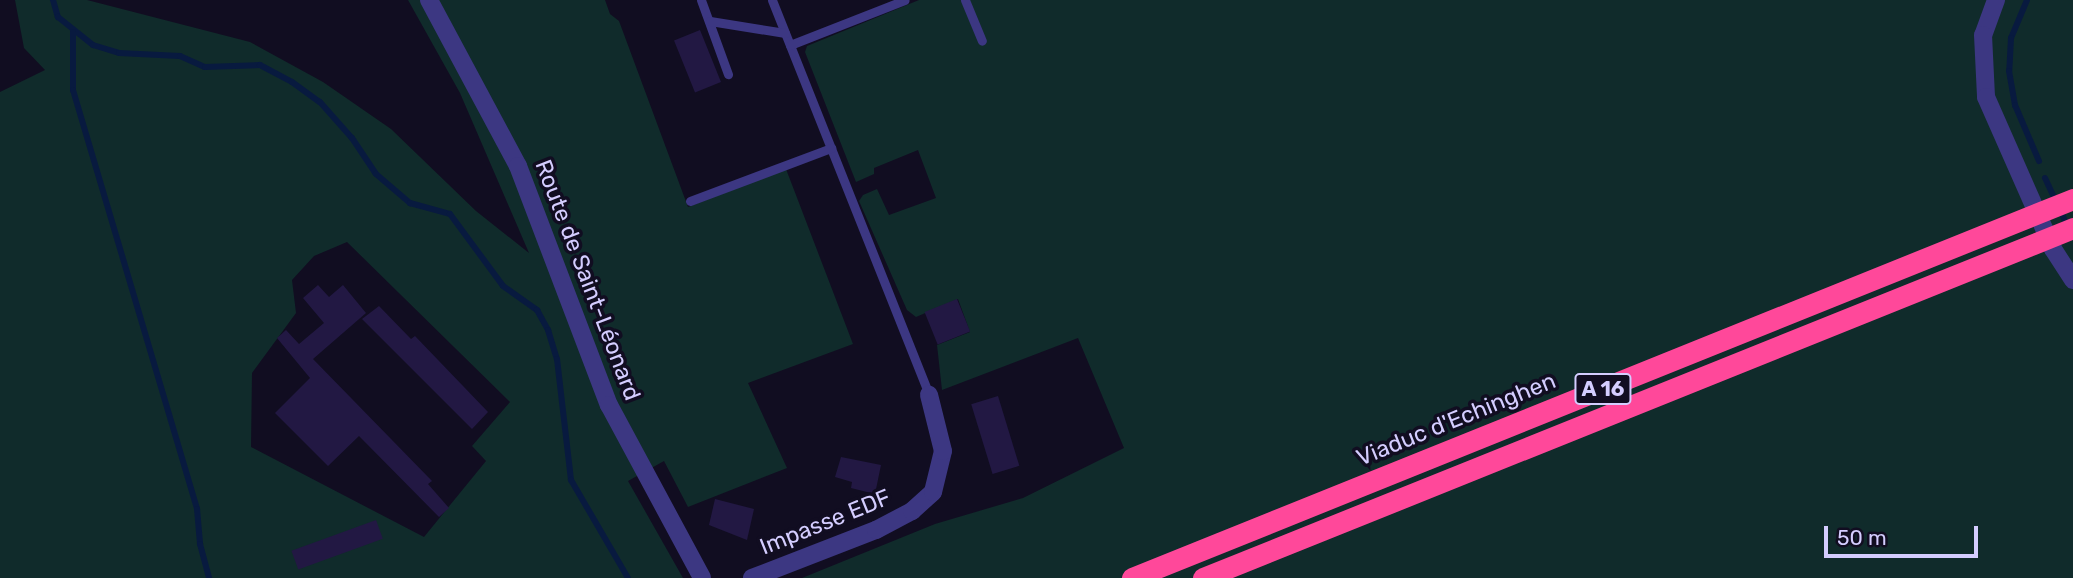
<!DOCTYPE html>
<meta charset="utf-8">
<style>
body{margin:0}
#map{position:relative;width:2073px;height:578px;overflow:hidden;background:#110d21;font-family:Rubik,sans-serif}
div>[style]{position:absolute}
.green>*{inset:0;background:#102b2b}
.stream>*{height:6px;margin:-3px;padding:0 3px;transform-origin:3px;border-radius:3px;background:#081a3f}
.building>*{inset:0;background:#221843;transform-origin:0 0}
.service>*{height:9px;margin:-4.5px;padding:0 4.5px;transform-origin:4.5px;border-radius:4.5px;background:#3c3782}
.minor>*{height:18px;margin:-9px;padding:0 9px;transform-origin:9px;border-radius:9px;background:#3c3782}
.tertiary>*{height:18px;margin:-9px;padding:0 9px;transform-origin:9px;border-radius:9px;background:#3c3782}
.motorway-bridge>*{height:21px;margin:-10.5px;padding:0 10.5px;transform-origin:10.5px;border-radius:10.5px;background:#ff489a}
span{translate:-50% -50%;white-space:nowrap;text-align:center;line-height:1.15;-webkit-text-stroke:7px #110d21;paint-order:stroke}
.shield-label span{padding:2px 5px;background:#110d21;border:2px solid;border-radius:5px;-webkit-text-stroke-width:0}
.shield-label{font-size:21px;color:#d4cdff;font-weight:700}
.street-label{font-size:23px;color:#d4cdff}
.scale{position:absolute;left:1824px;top:526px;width:154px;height:32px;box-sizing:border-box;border:4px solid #d4cdff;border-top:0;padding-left:9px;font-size:21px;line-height:24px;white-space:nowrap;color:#d4cdff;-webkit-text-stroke:5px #110d21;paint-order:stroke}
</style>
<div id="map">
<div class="green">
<i style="clip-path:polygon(evenodd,15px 0,87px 0,250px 42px,323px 82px,391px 129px,476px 211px,529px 253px,460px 93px,408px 0,605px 0,610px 14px,619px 21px,688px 207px,786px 169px,853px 344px,748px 383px,787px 468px,688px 507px,664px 461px,628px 481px,683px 578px,0 578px,0 92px,45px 70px,24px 48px,15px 0,347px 242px,510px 402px,472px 446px,486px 461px,424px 537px,251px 447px,252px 373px,296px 313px,292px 280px,314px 256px,347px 242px)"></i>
<i style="clip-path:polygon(919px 0,2073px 0,2073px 578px,802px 578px,935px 524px,1023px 498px,1124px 448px,1078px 338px,942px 390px,937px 345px,970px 332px,958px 299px,916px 317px,907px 310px,859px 201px,863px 195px,877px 189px,889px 215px,936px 198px,918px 150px,874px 168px,874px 174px,856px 182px,805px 52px,807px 46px)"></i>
</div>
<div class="stream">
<i style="left:53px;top:0;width:18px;rotate:74deg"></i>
<i style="left:58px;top:17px;width:45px;rotate:38.7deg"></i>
<i style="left:93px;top:45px;width:27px;rotate:17deg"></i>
<i style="left:119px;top:53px;width:61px;rotate:2.8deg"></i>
<i style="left:180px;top:56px;width:27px;rotate:24deg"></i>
<i style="left:205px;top:67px;width:55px;rotate:-2.1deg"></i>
<i style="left:260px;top:65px;width:36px;rotate:28deg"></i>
<i style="left:292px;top:82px;width:34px;rotate:36deg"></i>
<i style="left:320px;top:102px;width:48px;rotate:48.4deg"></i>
<i style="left:352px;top:138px;width:43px;rotate:56.3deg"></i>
<i style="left:376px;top:174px;width:45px;rotate:40.5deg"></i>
<i style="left:410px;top:203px;width:41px;rotate:15.4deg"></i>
<i style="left:450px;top:214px;width:89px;rotate:53.6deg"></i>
<i style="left:503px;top:286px;width:42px;rotate:35.2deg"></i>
<i style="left:537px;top:310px;width:23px;rotate:61deg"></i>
<i style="left:548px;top:330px;width:30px;rotate:73deg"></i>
<i style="left:557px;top:359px;width:122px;rotate:83.4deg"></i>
<i style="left:571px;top:480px;width:113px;rotate:59.8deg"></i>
<i style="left:2027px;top:0;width:41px;rotate:112.8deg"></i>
<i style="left:2011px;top:38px;width:33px;rotate:93deg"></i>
<i style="left:2009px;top:71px;width:35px;rotate:80deg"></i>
<i style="left:2015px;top:105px;width:61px;rotate:66.8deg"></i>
<i style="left:73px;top:32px;width:58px;rotate:90deg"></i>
<i style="left:73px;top:90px;width:437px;rotate:73.5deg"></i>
<i style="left:197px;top:509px;width:35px;rotate:85deg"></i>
<i style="left:200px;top:544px;width:35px;rotate:75deg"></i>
<i style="left:2045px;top:178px;width:54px;rotate:64.9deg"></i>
</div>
<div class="building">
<i style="left:700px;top:30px;width:56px;height:28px;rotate:68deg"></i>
<i style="clip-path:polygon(318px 285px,329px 297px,343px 285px,366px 313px,313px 359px,432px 481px,428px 484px,449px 508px,439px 517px,359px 436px,328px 466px,275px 413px,310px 378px,277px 338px,286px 330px,299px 344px,324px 323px,303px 298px)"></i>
<i style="left:957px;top:299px;width:35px;height:35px;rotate:68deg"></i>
<i style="clip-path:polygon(379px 306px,411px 339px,415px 336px,488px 412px,472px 429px,362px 319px)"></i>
<i style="left:998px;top:396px;width:73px;height:28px;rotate:73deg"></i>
<i style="clip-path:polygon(841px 457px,881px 465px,875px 494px,851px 488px,852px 482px,835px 477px)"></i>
<i style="clip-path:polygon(715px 499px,754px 509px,747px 540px,709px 525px)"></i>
<i style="left:376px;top:520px;width:20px;height:90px;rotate:70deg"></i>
</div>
<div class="service">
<i style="left:701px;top:0;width:79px;rotate:70deg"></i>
<i style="left:772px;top:0;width:425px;rotate:68.3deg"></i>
<i style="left:965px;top:0;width:44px;rotate:67.5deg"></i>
<i style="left:710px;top:21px;width:76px;rotate:9.1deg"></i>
<i style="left:790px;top:45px;width:123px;rotate:-21.4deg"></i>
<i style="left:690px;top:201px;width:151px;rotate:-20.6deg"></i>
</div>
<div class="minor">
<i style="left:1996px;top:0;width:37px;rotate:110deg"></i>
<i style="left:1983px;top:35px;width:62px;rotate:87.2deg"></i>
<i style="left:1986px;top:97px;width:166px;rotate:66.2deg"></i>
<i style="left:2053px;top:249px;width:37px;rotate:57deg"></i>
<i style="left:752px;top:578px;width:133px;rotate:-21.2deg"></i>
<i style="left:876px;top:530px;width:41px;rotate:-27.8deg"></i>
<i style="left:912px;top:511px;width:28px;rotate:-42deg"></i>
<i style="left:933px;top:492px;width:42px;rotate:-76.3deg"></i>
<i style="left:943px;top:451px;width:58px;rotate:-104deg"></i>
</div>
<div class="tertiary">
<i style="left:429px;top:0;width:188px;rotate:61.8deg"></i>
<i style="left:518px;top:166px;width:256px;rotate:69.2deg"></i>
<i style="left:609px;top:405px;width:196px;rotate:61.7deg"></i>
</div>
<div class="motorway-bridge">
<i style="left:1132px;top:578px;width:1014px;rotate:-21.94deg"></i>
<i style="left:1203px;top:578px;width:938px;rotate:-21.91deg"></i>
</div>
<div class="shield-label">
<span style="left:1603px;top:389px">A 16</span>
</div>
<div class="street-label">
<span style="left:588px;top:280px;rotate:69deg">Route de Saint-Léonard</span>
<span style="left:1456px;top:419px;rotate:-22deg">Viaduc d'Echinghen</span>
<span style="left:825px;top:522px;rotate:-22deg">Impasse EDF</span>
</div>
<div class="scale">50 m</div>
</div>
